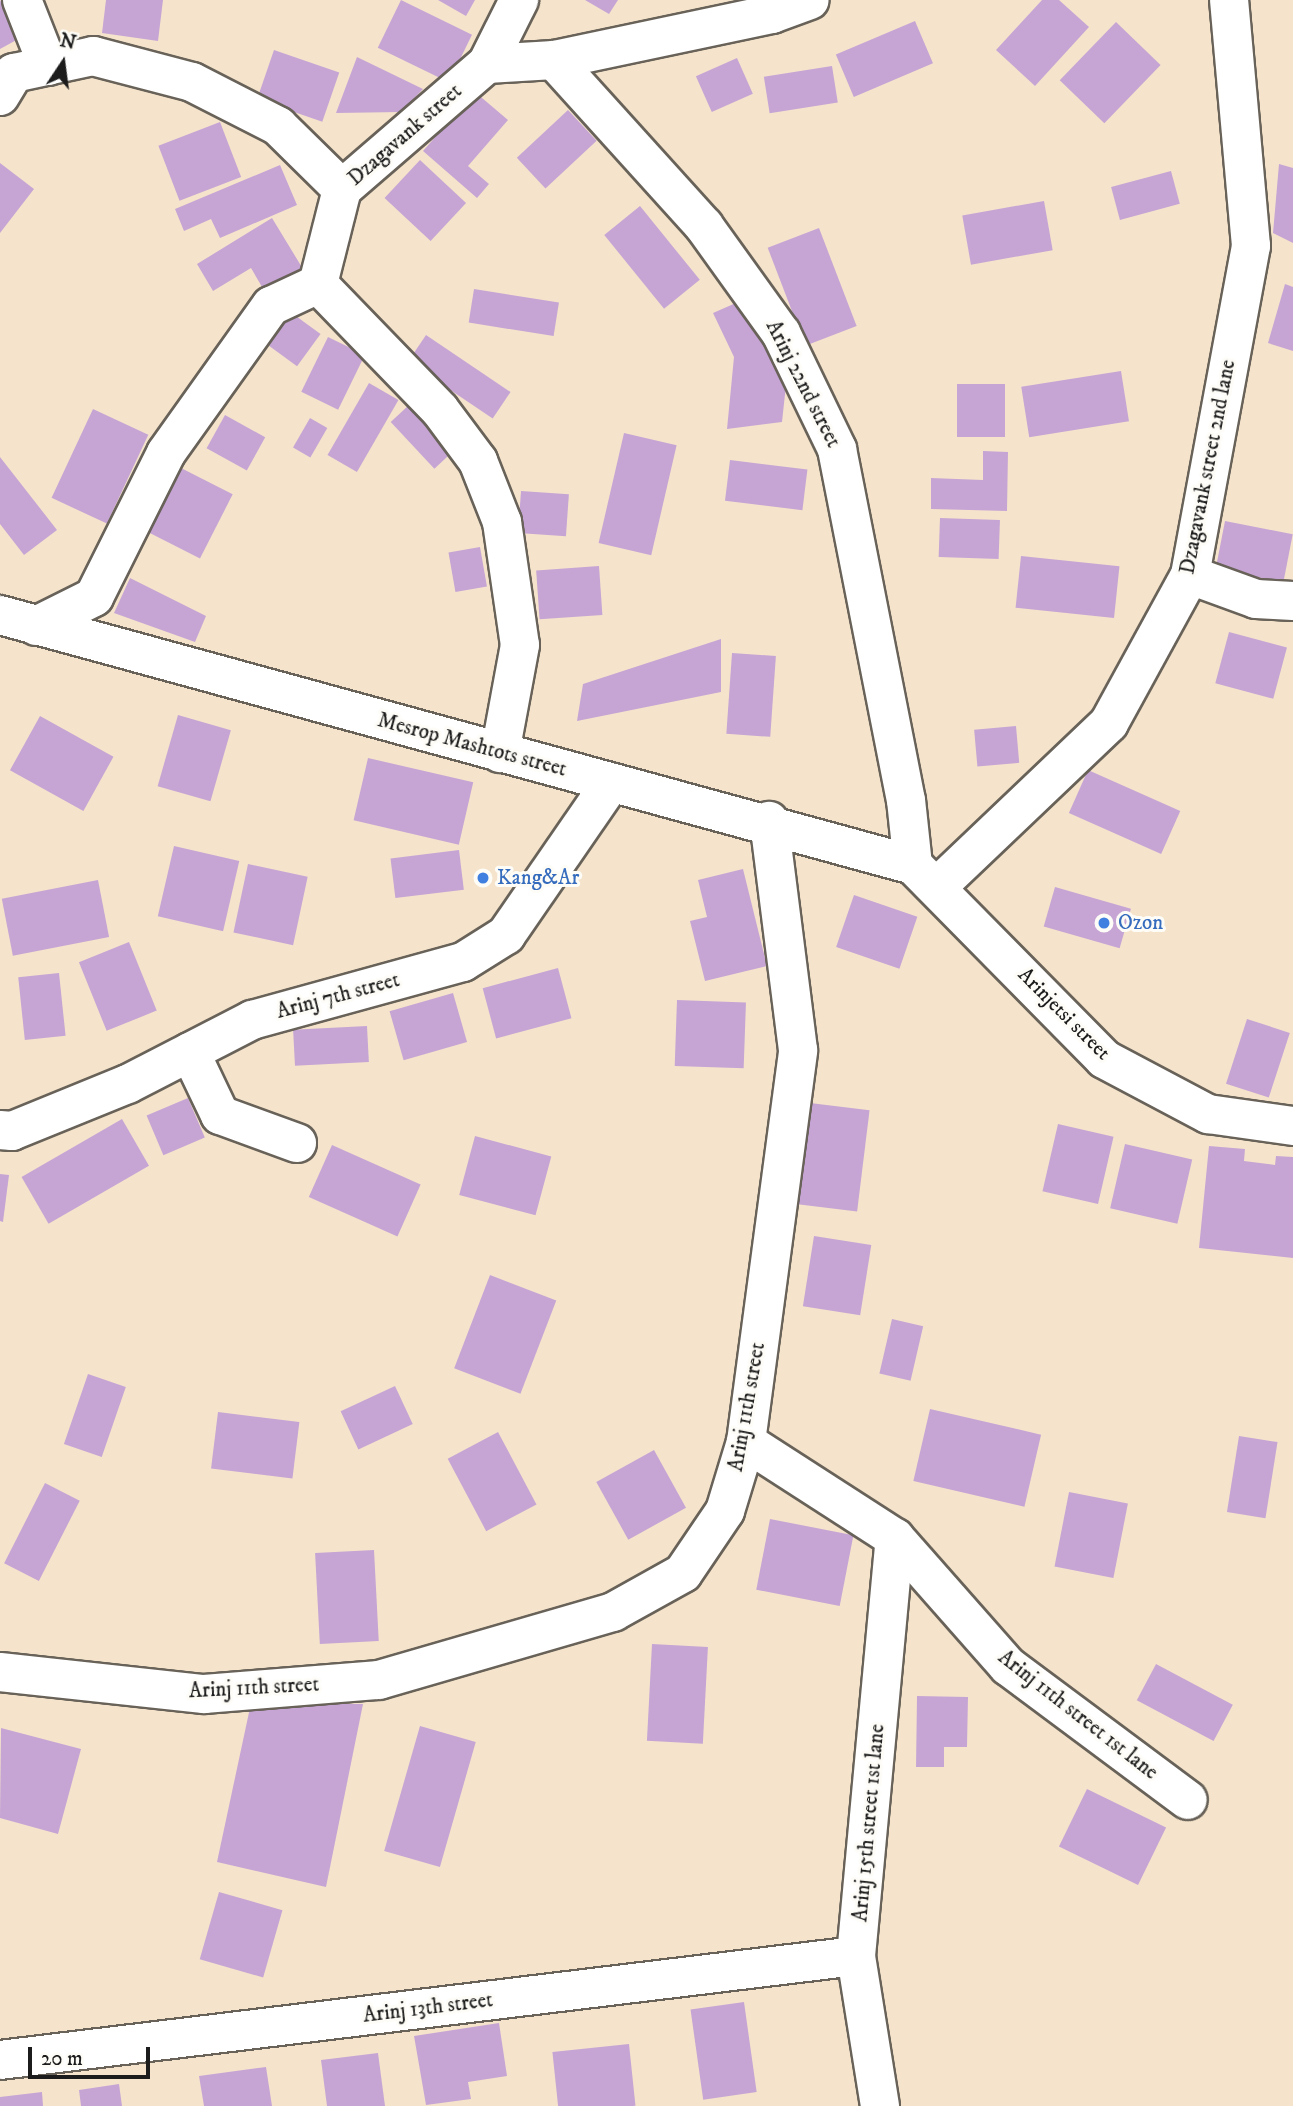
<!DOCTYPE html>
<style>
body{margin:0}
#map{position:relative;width:1293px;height:2106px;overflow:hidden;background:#f5e4cb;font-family:"IM FELL DW Pica",serif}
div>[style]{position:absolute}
.building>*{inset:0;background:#c6a5d5;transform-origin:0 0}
.roads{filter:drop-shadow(2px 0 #686259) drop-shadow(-2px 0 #686259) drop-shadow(0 2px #686259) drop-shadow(0 -2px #686259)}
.minor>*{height:38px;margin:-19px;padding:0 19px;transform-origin:19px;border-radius:19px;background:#fff}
.dots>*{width:19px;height:19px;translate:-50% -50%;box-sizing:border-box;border:4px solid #fdfcf7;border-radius:50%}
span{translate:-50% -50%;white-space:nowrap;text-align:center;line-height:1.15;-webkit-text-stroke:6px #fdfcf7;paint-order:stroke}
.street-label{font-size:21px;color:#1c1c1c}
.shop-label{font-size:21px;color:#366cbe}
.left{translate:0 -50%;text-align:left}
.north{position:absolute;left:28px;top:28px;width:70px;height:70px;-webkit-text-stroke:5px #fdfcf7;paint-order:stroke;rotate:13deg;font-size:19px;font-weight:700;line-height:28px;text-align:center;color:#1c1c1c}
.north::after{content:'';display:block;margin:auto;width:24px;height:32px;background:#1c1c1c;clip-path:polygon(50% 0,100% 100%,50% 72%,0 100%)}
.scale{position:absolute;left:28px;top:2047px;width:122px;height:32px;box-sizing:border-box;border:4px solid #1c1c1c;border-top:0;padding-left:9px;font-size:21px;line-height:24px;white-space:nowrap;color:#1c1c1c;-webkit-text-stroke:5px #fdfcf7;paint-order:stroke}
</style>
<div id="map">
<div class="building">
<i style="clip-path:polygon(0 0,22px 37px,0 49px)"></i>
<i style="clip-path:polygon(106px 0,163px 0,158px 41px,102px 33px)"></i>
<i style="left:401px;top:0;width:79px;height:53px;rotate:26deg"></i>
<i style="clip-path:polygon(438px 0,475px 0,466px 16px)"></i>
<i style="clip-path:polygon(585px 0,618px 0,609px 14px)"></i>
<i style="clip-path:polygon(1042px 0,1059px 0,1089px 27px,1035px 86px,996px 50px)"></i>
<i style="left:915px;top:21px;width:46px;height:86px;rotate:67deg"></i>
<i style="left:1116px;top:22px;width:62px;height:81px;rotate:44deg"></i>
<i style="left:274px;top:50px;width:69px;height:52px;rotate:19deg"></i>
<i style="clip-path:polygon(357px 57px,423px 89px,401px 112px,336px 113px)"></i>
<i style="left:737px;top:58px;width:39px;height:45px;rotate:66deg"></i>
<i style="left:832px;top:66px;width:37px;height:69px;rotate:81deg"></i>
<i style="clip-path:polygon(475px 92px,508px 120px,468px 166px,489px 184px,477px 198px,423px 151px)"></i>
<i style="left:568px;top:110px;width:42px;height:70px;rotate:47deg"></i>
<i style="left:220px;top:122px;width:59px;height:66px;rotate:69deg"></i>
<i style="left:420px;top:160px;width:63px;height:52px;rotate:43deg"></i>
<i style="clip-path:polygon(0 163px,34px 189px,0 233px)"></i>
<i style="clip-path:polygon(1279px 164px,1293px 168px,1293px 243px,1273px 233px)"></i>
<i style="clip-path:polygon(280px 165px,297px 205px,220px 238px,211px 219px,184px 231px,175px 209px)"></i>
<i style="left:1171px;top:171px;width:34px;height:62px;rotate:75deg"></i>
<i style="left:1044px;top:201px;width:50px;height:83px;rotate:80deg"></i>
<i style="left:640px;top:206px;width:95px;height:46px;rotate:51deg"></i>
<i style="clip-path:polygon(272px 218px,303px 269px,265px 292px,251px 268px,213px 291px,197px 264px)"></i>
<i style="left:819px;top:228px;width:105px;height:55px;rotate:69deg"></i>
<i style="clip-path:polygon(1285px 284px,1293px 287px,1293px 351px,1268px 343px)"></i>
<i style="left:474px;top:289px;width:86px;height:34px;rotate:9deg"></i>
<i style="clip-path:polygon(745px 299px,786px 385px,782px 422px,727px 429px,734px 357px,713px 313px)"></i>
<i style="left:289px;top:311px;width:39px;height:40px;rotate:36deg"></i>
<i style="left:426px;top:335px;width:102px;height:32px;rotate:34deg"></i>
<i style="left:328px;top:337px;width:41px;height:61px;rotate:26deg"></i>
<i style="left:1121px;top:371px;width:51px;height:101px;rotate:81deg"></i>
<i style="left:369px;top:383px;width:34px;height:83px;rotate:30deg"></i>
<i style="left:957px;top:384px;width:48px;height:53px"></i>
<i style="left:409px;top:405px;width:64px;height:25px;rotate:47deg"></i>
<i style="left:93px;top:409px;width:61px;height:98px;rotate:25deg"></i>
<i style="left:225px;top:415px;width:46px;height:38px;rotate:29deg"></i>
<i style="left:310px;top:418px;width:20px;height:34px;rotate:30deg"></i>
<i style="left:624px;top:433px;width:54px;height:113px;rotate:13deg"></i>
<i style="clip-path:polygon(983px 451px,1008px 452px,1007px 511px,931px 509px,931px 478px,983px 480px)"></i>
<i style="clip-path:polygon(0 457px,57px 530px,24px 555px,0 524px)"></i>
<i style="left:730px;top:460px;width:78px;height:41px;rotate:7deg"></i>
<i style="left:181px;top:468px;width:58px;height:72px;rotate:27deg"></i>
<i style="left:521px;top:491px;width:48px;height:42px;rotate:4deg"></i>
<i style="left:940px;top:518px;width:60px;height:39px;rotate:2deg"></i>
<i style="left:1225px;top:521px;width:69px;height:49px;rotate:11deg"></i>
<i style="left:480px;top:547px;width:40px;height:32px;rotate:80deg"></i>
<i style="left:1021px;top:556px;width:99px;height:52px;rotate:6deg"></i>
<i style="left:599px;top:566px;width:49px;height:63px;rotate:86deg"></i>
<i style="clip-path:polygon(130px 578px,206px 616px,195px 642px,114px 613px)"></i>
<i style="left:1229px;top:632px;width:60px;height:53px;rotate:15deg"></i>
<i style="clip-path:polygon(721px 639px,721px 692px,577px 721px,583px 684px)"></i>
<i style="left:732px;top:653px;width:44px;height:81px;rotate:4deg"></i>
<i style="left:178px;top:715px;width:55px;height:74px;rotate:16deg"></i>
<i style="left:40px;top:716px;width:84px;height:62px;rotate:29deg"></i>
<i style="left:1016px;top:726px;width:37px;height:42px;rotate:85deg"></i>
<i style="left:368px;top:758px;width:108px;height:64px;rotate:13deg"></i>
<i style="left:1088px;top:770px;width:101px;height:47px;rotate:24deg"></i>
<i style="left:174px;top:846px;width:67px;height:72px;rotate:13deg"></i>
<i style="left:459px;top:850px;width:40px;height:69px;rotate:83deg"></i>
<i style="left:248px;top:864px;width:61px;height:70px;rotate:12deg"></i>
<i style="clip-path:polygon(743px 869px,767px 966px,705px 981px,690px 921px,707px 917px,698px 880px)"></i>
<i style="left:98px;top:880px;width:58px;height:98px;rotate:79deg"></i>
<i style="left:1055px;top:887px;width:79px;height:41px;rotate:16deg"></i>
<i style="left:854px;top:895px;width:67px;height:55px;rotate:19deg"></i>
<i style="left:129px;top:942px;width:74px;height:54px;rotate:68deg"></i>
<i style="left:558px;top:968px;width:52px;height:78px;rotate:75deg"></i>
<i style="left:59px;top:973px;width:63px;height:41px;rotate:84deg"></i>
<i style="left:453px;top:993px;width:51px;height:66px;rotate:74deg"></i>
<i style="left:677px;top:1000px;width:69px;height:66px;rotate:2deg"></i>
<i style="left:1247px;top:1019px;width:45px;height:68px;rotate:18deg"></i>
<i style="left:367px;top:1026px;width:36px;height:74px;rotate:87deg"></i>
<i style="left:188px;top:1098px;width:43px;height:45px;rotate:67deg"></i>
<i style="left:810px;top:1103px;width:60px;height:102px;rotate:7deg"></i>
<i style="left:122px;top:1119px;width:54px;height:116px;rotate:60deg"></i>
<i style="left:1058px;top:1124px;width:57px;height:69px;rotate:13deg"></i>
<i style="left:475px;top:1136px;width:79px;height:61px;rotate:15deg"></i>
<i style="left:1125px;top:1144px;width:69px;height:66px;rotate:13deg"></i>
<i style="left:332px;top:1145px;width:97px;height:57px;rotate:24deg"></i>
<i style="clip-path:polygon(1209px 1146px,1245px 1149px,1244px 1161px,1275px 1165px,1276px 1156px,1293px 1157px,1293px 1258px,1199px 1248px)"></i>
<i style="clip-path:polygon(0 1174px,9px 1175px,3px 1222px,0 1221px)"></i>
<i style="left:814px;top:1236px;width:58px;height:71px;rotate:9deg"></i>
<i style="left:490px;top:1275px;width:71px;height:100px;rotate:21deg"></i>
<i style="left:892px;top:1319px;width:32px;height:56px;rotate:13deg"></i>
<i style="left:88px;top:1374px;width:40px;height:74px;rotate:19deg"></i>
<i style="left:395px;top:1386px;width:42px;height:60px;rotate:65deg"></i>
<i style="left:930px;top:1409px;width:114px;height:74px;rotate:13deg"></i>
<i style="left:218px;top:1412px;width:82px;height:57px;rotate:7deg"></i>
<i style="left:498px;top:1432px;width:82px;height:57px;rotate:62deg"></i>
<i style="left:1239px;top:1436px;width:39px;height:77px;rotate:9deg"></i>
<i style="left:654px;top:1450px;width:66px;height:66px;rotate:61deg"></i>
<i style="left:45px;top:1483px;width:39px;height:90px;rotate:27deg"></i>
<i style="left:1069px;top:1492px;width:60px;height:76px;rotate:11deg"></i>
<i style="left:770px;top:1519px;width:85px;height:72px;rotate:11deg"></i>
<i style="left:374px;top:1550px;width:91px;height:59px;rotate:87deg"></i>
<i style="left:652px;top:1644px;width:56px;height:97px;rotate:3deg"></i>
<i style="left:1156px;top:1664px;width:87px;height:41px;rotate:28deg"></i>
<i style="clip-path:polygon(917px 1696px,968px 1697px,967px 1747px,944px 1747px,944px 1767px,916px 1767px)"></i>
<i style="clip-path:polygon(251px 1703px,363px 1704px,326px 1887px,217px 1862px)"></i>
<i style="left:420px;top:1726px;width:58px;height:130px;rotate:16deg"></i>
<i style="clip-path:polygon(1px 1728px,81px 1749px,58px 1834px,0 1818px)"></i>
<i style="left:1087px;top:1789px;width:88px;height:64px;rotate:26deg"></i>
<i style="left:219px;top:1892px;width:66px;height:70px;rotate:16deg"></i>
<i style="left:744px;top:2002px;width:91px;height:54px;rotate:82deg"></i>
<i style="clip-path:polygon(499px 2023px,507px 2076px,468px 2082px,471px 2099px,426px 2105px,414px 2036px)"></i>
<i style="left:629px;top:2044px;width:62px;height:77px;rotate:84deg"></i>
<i style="clip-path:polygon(378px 2053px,385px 2106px,327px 2106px,321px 2060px)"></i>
<i style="clip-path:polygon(266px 2067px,272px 2106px,204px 2106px,199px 2076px)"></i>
<i style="clip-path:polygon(119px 2084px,122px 2106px,81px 2106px,79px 2090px)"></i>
<i style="clip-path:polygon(42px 2092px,43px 2106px,0 2106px,0 2097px)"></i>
</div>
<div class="roads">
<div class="minor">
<i style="left:22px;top:0;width:71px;rotate:68.5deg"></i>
<i style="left:554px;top:60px;width:224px;rotate:47.9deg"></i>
<i style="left:704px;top:226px;width:132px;rotate:54.3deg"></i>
<i style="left:781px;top:333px;width:129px;rotate:64.2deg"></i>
<i style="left:837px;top:449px;width:358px;rotate:78.9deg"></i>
<i style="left:906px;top:800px;width:65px;rotate:83.9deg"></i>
<i style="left:487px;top:64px;width:72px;rotate:-63.4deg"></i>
<i style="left:0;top:96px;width:27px;rotate:-59deg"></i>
<i style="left:14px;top:73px;width:81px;rotate:-12.1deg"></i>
<i style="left:93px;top:56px;width:102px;rotate:14.7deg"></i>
<i style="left:192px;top:82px;width:97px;rotate:27.1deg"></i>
<i style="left:278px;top:126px;width:90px;rotate:44.5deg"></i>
<i style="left:342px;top:189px;width:191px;rotate:-40.8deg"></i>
<i style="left:487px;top:64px;width:67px;rotate:-3.4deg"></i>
<i style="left:554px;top:60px;width:223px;rotate:-11.9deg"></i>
<i style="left:772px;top:14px;width:40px;rotate:-20.2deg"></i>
<i style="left:318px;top:284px;width:98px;rotate:-75.8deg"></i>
<i style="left:1190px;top:575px;width:70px;rotate:20deg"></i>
<i style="left:1256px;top:599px;width:37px;rotate:3deg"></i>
<i style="left:0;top:615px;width:947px;rotate:15.31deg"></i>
<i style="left:913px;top:865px;width:272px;rotate:45.4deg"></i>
<i style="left:1104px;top:1059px;width:118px;rotate:27.9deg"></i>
<i style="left:1208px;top:1114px;width:86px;rotate:8deg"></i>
<i style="left:36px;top:626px;width:65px;rotate:-26.6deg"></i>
<i style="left:94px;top:597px;width:161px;rotate:-63.4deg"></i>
<i style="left:166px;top:453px;width:181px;rotate:-54.5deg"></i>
<i style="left:271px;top:306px;width:52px;rotate:-25.1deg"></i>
<i style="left:318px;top:284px;width:175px;rotate:45.9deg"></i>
<i style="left:440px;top:410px;width:64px;rotate:53.3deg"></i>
<i style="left:478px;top:461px;width:66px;rotate:68.5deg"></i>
<i style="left:502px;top:522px;width:124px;rotate:81.7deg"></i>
<i style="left:520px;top:645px;width:110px;rotate:100.5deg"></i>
<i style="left:938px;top:886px;width:236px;rotate:-43.6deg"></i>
<i style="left:1109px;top:723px;width:169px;rotate:-61.3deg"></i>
<i style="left:1190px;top:575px;width:335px;rotate:-79.5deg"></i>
<i style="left:1251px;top:246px;width:247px;rotate:-95.1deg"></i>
<i style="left:190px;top:1052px;width:70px;rotate:64.5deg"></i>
<i style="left:220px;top:1115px;width:82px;rotate:20deg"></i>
<i style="left:0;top:1130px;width:12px;rotate:5deg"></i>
<i style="left:12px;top:1131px;width:125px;rotate:-22.1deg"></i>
<i style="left:128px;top:1084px;width:140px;rotate:-27.3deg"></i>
<i style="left:252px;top:1020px;width:219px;rotate:-15.4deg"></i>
<i style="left:463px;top:962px;width:51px;rotate:-32.1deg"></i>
<i style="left:506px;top:935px;width:185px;rotate:-55.4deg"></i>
<i style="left:746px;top:1442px;width:177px;rotate:32.8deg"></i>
<i style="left:895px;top:1538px;width:171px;rotate:48.6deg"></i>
<i style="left:1008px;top:1666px;width:224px;rotate:36.7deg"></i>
<i style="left:0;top:1672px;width:205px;rotate:6.2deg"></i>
<i style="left:204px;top:1694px;width:176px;rotate:-4.6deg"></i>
<i style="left:379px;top:1680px;width:244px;rotate:-16.2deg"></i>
<i style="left:613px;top:1612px;width:80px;rotate:-29.1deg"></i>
<i style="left:683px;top:1573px;width:75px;rotate:-55.9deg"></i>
<i style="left:725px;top:1511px;width:72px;rotate:-73.1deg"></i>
<i style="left:746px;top:1442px;width:395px;rotate:-82.4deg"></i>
<i style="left:798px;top:1050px;width:231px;rotate:-97.2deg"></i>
<i style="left:0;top:2060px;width:862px;rotate:-6.93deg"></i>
<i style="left:880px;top:2106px;width:152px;rotate:-99.1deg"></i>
<i style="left:856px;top:1956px;width:420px;rotate:-84.7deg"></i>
</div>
</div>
<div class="dots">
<i style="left:483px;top:878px;background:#3f7fe0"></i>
<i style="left:1104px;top:923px;background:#3f7fe0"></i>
</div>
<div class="street-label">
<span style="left:405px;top:135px;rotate:-41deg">Dzagavank street</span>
<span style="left:803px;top:384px;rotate:63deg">Arinj 22nd street</span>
<span style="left:1208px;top:467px;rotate:-79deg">Dzagavank street 2nd lane</span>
<span style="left:472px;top:745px;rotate:15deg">Mesrop Mashtots street</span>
<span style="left:338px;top:996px;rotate:-15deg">Arinj 7th street</span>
<span style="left:1064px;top:1014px;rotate:45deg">Arinjetsi street</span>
<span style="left:747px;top:1407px;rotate:-80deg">Arinj 11th street</span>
<span style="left:254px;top:1688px;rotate:-3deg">Arinj 11th street</span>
<span style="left:1078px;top:1715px;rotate:38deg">Arinj 11th street 1st lane</span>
<span style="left:869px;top:1823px;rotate:-85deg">Arinj 15th street 1st lane</span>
<span style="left:428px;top:2008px;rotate:-7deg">Arinj 13th street</span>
</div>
<div class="shop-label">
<span class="left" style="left:497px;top:878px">Kang&amp;Ar</span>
<span class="left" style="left:1118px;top:923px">Ozon</span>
</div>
<div class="north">N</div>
<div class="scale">20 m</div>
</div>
